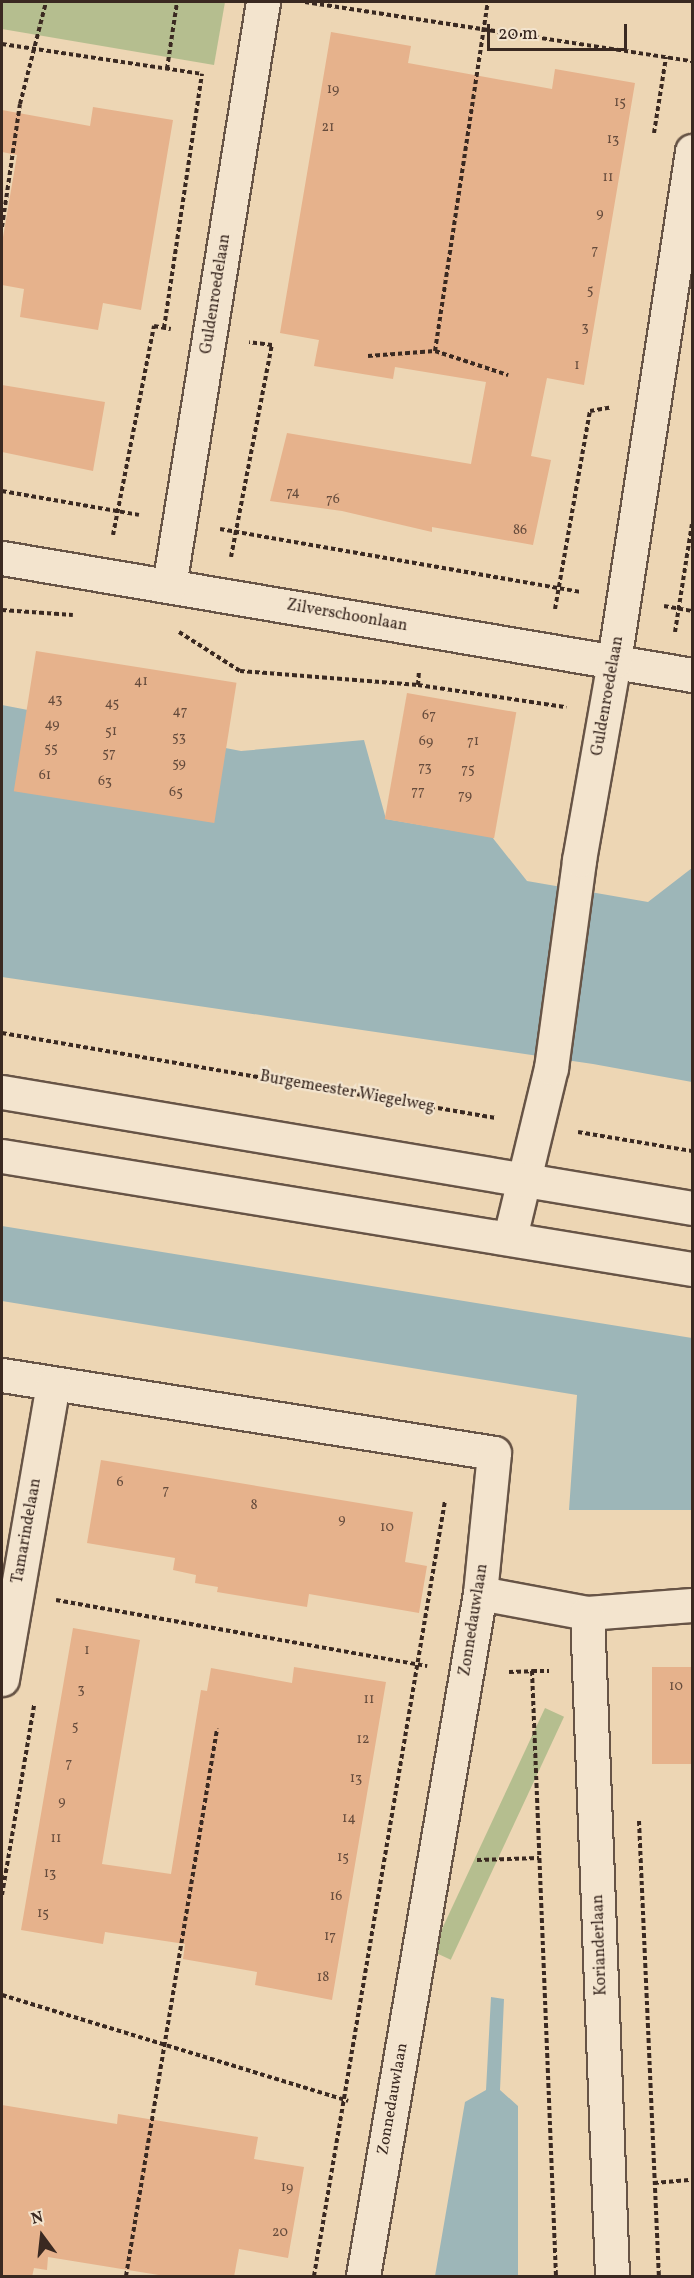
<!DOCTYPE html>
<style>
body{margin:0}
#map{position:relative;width:694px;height:2278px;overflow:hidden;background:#edd6b4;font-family:Vollkorn,serif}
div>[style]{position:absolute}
.green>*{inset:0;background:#b5be8f;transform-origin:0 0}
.water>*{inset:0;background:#9db6b8}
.building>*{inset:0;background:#e6b28c;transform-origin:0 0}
.path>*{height:4px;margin-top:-2px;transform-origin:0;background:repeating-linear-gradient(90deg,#3a2921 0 4.5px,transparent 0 7.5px)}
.roads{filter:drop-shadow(2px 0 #675446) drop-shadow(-2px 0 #675446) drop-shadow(0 2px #675446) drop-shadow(0 -2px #675446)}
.street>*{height:33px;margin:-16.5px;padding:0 16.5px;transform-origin:16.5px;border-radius:16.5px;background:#f3e4ce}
.secondary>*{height:33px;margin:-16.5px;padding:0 16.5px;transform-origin:16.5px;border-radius:16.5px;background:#f3e4ce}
span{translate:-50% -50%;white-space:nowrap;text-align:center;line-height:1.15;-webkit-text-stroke:4.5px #f3e4ce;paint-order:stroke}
.number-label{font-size:14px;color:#654b3c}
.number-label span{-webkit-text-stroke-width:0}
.street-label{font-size:16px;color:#3a2921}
.frame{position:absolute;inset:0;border:3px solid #3a2921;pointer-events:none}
.north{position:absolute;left:12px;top:2206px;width:60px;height:60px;-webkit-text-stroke:4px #f3e4ce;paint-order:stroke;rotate:345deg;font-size:16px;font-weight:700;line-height:24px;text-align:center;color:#3a2921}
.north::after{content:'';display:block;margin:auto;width:21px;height:27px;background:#3a2921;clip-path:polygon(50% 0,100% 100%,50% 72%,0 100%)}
.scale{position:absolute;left:487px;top:24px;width:140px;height:27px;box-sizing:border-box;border:3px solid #3a2921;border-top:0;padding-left:8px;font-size:18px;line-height:21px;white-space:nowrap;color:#3a2921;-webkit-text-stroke:4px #f3e4ce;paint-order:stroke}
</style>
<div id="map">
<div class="green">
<i style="clip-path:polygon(2px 2px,225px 2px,214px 65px,2px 29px)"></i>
<i style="left:545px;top:1708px;width:21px;height:268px;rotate:25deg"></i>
</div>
<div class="water">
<i style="clip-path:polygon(2px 705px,241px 751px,364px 740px,386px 819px,492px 837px,527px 881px,648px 902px,692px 868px,692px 1082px,593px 1064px,2px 977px)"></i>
<i style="clip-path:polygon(2px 1226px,692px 1338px,692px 1510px,569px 1510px,577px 1395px,2px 1301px)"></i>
<i style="clip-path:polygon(491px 1997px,504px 1999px,500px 2090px,518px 2106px,518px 2276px,435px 2276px,465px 2102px,486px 2090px)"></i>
</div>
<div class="building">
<i style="clip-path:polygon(331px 32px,411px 46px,408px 63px,552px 89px,555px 69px,635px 83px,584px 385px,547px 378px,531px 456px,551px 460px,533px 545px,432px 527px,432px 532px,342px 511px,270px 501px,287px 433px,471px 464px,486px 382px,395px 367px,393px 379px,314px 366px,319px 340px,280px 333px)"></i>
<i style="clip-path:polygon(93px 107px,173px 120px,141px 310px,103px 303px,98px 330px,20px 317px,24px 289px,2px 285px,2px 243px,17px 155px,2px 152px,2px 110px,90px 126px)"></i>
<i style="clip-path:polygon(2px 385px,105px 402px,93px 471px,2px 452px)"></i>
<i style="left:36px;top:651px;width:203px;height:142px;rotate:9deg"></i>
<i style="left:407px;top:693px;width:111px;height:128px;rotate:10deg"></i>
<i style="clip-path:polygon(101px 1460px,413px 1512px,405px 1562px,427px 1566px,419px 1613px,309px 1594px,307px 1607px,217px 1592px,218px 1587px,195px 1583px,196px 1575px,173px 1570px,175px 1558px,87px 1543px)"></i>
<i style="clip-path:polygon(73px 1628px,140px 1640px,102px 1864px,171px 1874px,201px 1690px,207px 1691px,211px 1668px,292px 1683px,294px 1667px,386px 1682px,332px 2000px,255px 1985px,257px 1972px,183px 1959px,185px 1944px,105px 1932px,103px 1944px,21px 1930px)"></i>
<i style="left:693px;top:1667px;width:97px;height:41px;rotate:90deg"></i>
<i style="clip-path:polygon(2px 2105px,117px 2124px,118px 2114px,258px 2137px,254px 2159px,304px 2167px,288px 2258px,239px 2249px,234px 2277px,171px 2277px,48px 2257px,47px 2270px,34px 2268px,32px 2277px,2px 2277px)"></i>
</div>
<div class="path">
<i style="left:305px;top:2px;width:391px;rotate:8.7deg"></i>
<i style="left:2px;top:44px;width:202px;rotate:8.5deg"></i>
<i style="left:167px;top:69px;width:68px;rotate:-81.5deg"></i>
<i style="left:654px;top:133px;width:77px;rotate:-81deg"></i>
<i style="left:2px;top:227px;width:124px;rotate:-81.7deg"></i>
<i style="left:20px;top:104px;width:105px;rotate:-75.7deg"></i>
<i style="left:164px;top:328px;width:257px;rotate:-81.5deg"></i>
<i style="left:435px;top:351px;width:353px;rotate:-81.4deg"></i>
<i style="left:368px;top:356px;width:67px;rotate:-4.3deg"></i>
<i style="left:435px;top:351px;width:77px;rotate:18.2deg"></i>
<i style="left:2px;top:491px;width:139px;rotate:9.9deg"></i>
<i style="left:220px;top:529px;width:367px;rotate:9.9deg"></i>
<i style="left:113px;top:535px;width:213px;rotate:-78.9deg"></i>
<i style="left:154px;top:326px;width:17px;rotate:10deg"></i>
<i style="left:231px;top:557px;width:216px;rotate:-79.1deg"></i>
<i style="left:272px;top:345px;width:23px;rotate:-173deg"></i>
<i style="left:664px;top:606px;width:28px;rotate:10deg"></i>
<i style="left:555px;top:609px;width:201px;rotate:-80deg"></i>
<i style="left:590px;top:411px;width:22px;rotate:-10deg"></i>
<i style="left:2px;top:610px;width:71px;rotate:4deg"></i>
<i style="left:179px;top:632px;width:72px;rotate:32.6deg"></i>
<i style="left:240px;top:671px;width:179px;rotate:4.5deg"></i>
<i style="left:418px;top:685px;width:15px;rotate:-86deg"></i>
<i style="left:675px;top:632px;width:109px;rotate:-81.1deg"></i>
<i style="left:418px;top:685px;width:150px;rotate:8.5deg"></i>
<i style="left:2px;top:1033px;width:501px;rotate:9.76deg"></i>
<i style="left:578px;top:1132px;width:116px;rotate:9.5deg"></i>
<i style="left:56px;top:1600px;width:377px;rotate:10.1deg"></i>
<i style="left:532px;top:1671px;width:17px"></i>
<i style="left:509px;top:1672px;width:23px;rotate:-2deg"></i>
<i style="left:532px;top:1671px;width:605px;rotate:87.73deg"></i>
<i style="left:639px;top:1821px;width:455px;rotate:87.5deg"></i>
<i style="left:477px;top:1860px;width:62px;rotate:-1.8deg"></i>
<i style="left:2px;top:1895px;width:193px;rotate:-80.4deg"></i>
<i style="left:2px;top:1995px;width:362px;rotate:17deg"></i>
<i style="left:654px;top:2183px;width:38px;rotate:-5deg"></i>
<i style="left:126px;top:2276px;width:555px;rotate:-80.55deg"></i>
<i style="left:314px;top:2276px;width:786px;rotate:-80.41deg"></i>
</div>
<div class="roads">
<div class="street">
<i style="left:2px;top:558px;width:700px;rotate:9.62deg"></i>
<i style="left:169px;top:586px;width:592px;rotate:-80.86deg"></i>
<i style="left:510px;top:1237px;width:174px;rotate:-76.4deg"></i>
<i style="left:551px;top:1068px;width:210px;rotate:-82.3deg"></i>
<i style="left:579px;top:860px;width:202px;rotate:-80deg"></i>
<i style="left:614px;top:661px;width:516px;rotate:-81.3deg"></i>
<i style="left:2px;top:1375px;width:498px;rotate:9deg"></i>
<i style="left:494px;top:1453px;width:141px;rotate:95.7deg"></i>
<i style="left:480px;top:1593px;width:693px;rotate:99.72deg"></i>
<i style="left:480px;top:1593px;width:109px;rotate:10.6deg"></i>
<i style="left:587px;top:1613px;width:105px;rotate:-4.4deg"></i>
<i style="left:587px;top:1613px;width:663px;rotate:87.84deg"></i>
<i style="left:2px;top:1679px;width:299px;rotate:-80.2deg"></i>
</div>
<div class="secondary">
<i style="left:2px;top:1092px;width:700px;rotate:9.54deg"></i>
<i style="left:2px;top:1156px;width:699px;rotate:9.3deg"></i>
</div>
</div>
<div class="number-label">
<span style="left:333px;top:90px">19</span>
<span style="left:620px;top:103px">15</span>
<span style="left:328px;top:128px">21</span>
<span style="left:613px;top:140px">13</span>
<span style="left:608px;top:178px">11</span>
<span style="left:600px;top:214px">9</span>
<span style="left:595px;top:251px">7</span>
<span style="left:590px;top:291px">5</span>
<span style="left:585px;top:328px">3</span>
<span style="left:577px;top:366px">1</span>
<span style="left:293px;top:493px">74</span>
<span style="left:333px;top:500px">76</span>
<span style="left:520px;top:531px">86</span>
<span style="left:141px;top:682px">41</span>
<span style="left:55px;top:700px">43</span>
<span style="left:112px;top:704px">45</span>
<span style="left:180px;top:712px">47</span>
<span style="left:429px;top:716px">67</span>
<span style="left:52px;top:725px">49</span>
<span style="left:111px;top:732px">51</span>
<span style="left:179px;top:738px">53</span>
<span style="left:426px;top:742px">69</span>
<span style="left:473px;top:742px">71</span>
<span style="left:51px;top:749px">55</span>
<span style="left:109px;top:754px">57</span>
<span style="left:179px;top:764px">59</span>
<span style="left:425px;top:768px">73</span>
<span style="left:468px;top:770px">75</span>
<span style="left:45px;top:776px">61</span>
<span style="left:105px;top:782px">63</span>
<span style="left:418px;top:792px">77</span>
<span style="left:176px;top:793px">65</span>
<span style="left:465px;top:796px">79</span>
<span style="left:120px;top:1483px">6</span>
<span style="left:166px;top:1491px">7</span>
<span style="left:254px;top:1506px">8</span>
<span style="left:342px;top:1520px">9</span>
<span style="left:387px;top:1528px">10</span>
<span style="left:87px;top:1651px">1</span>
<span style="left:676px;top:1687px">10</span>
<span style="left:81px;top:1690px">3</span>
<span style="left:369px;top:1700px">11</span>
<span style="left:75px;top:1727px">5</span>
<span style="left:363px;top:1740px">12</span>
<span style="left:69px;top:1764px">7</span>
<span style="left:356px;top:1779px">13</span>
<span style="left:62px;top:1802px">9</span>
<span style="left:349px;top:1819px">14</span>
<span style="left:56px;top:1839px">11</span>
<span style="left:343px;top:1858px">15</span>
<span style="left:50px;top:1874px">13</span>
<span style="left:336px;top:1897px">16</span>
<span style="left:43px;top:1914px">15</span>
<span style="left:330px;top:1937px">17</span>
<span style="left:323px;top:1978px">18</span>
<span style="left:287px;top:2188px">19</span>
<span style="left:280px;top:2233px">20</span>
</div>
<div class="street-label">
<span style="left:216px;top:294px;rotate:-81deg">Guldenroedelaan</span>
<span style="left:347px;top:616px;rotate:10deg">Zilverschoonlaan</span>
<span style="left:608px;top:696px;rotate:-80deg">Guldenroedelaan</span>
<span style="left:347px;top:1092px;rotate:10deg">Burgemeester Wiegelweg</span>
<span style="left:27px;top:1531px;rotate:-80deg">Tamarindelaan</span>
<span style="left:474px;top:1620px;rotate:-81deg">Zonnedauwlaan</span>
<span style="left:600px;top:1945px;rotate:-92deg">Korianderlaan</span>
<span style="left:393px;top:2099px;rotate:-80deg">Zonnedauwlaan</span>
</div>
<div class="frame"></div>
<div class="north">N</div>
<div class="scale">20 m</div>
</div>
